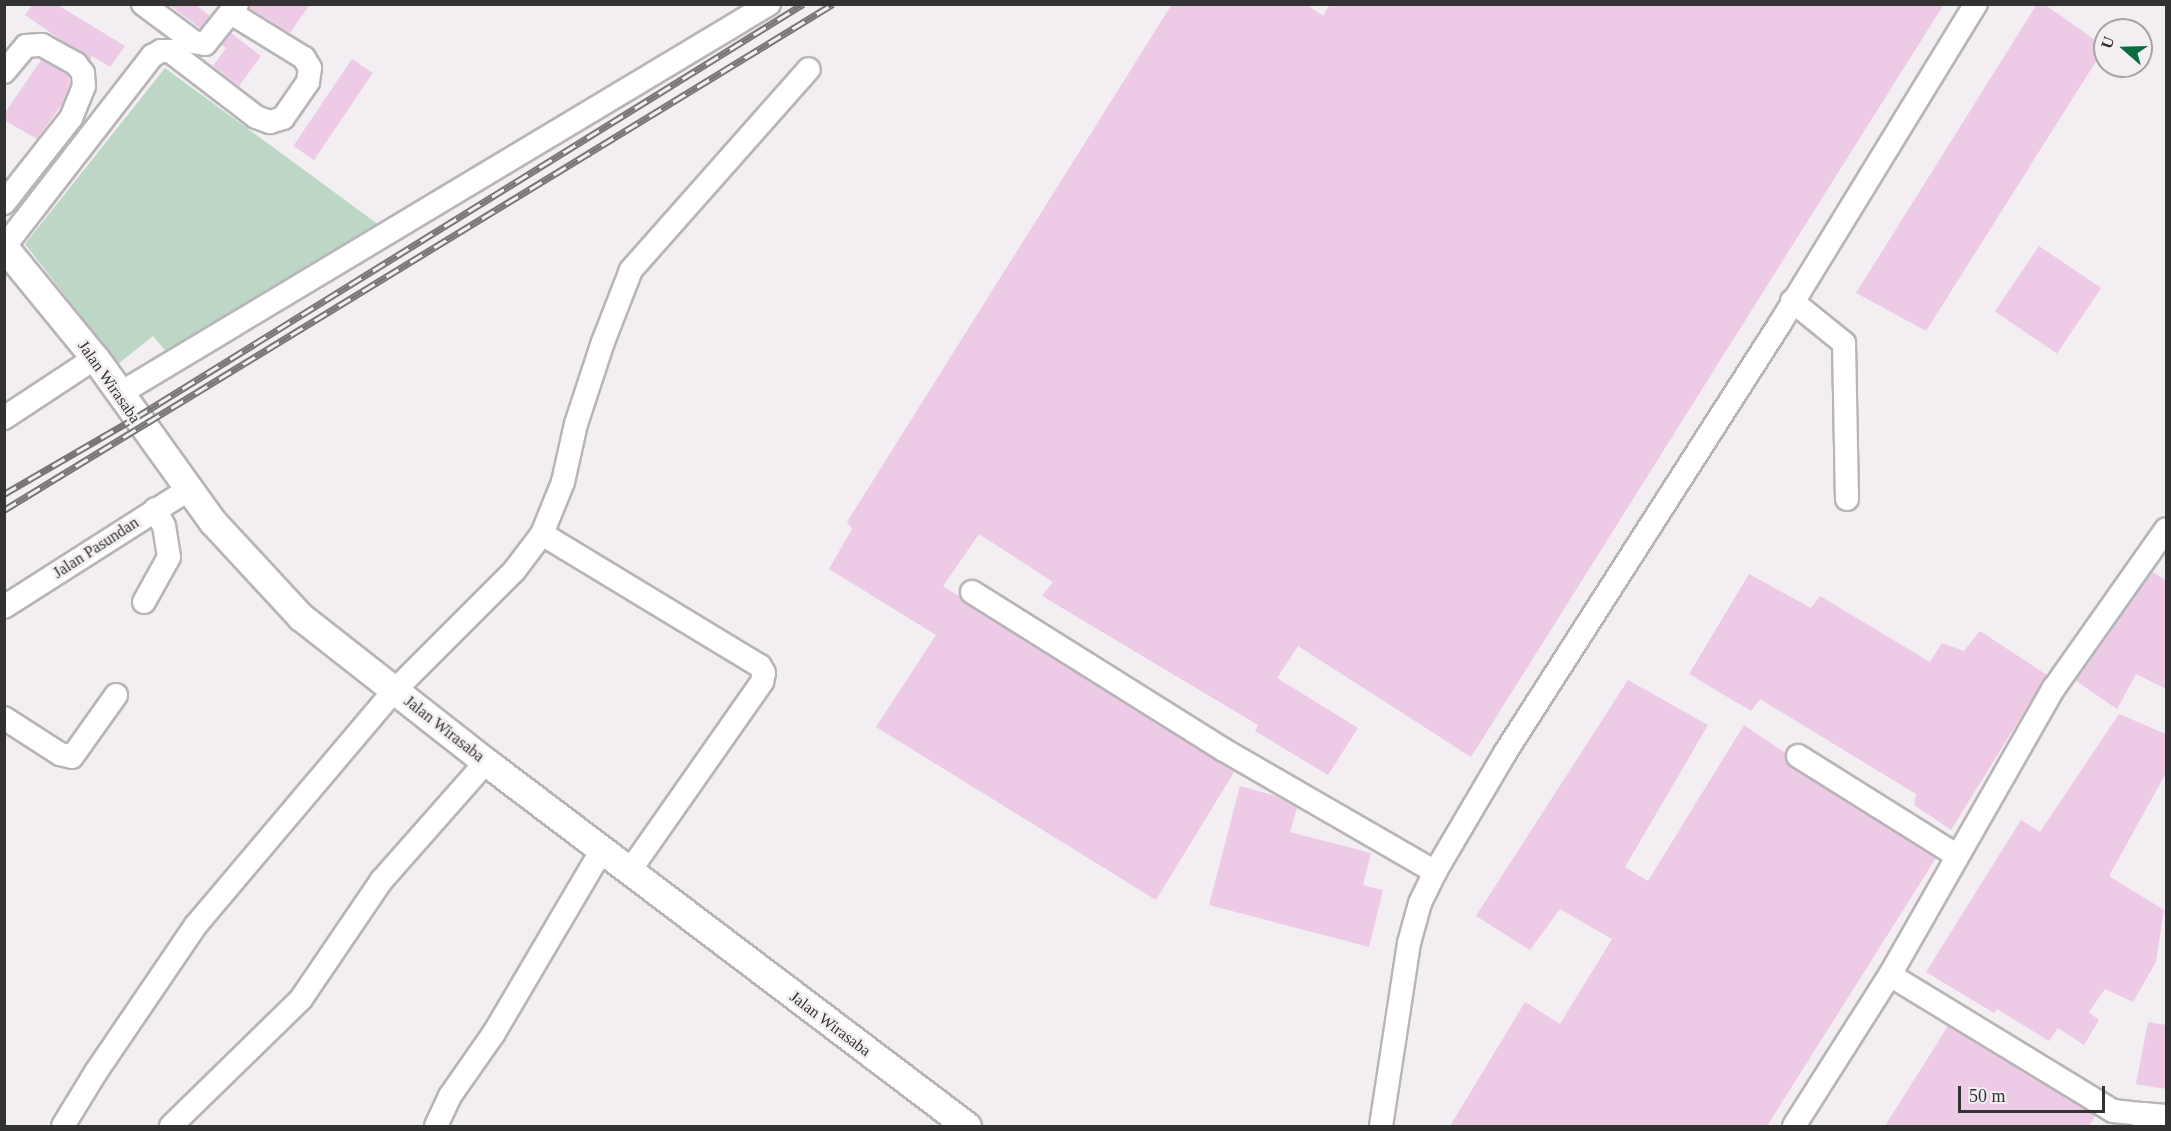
<!DOCTYPE html>
<style>
body{margin:0}
#map{position:relative;width:2171px;height:1131px;overflow:hidden;background:#f2eef1;font-family:"Times New Roman",serif}
div>[style]{position:absolute}
.green>*{inset:0;background:#bdd7c6}
.building>*{inset:0;background:#edcbe6;transform-origin:0 0}
.roads{filter:drop-shadow(2px 0 #b8b4b7) drop-shadow(-2px 0 #b8b4b7) drop-shadow(0 2px #b8b4b7) drop-shadow(0 -2px #b8b4b7)}
.minor>*{height:22px;margin:-11px;padding:0 11px;transform-origin:11px;border-radius:11px;background:#fff}
.major>*{height:27px;margin:-13.5px;padding:0 13.5px;transform-origin:13.5px;border-radius:13.5px;background:#fff}
.rail>*{height:7px;margin-top:-3.5px;transform-origin:0;background:repeating-linear-gradient(90deg,#f2eef1 0 14px,#787678 0 28px);box-sizing:border-box;border-block:2px solid #787678}
span{translate:-50% -50%;white-space:nowrap;text-align:center;line-height:1.15;-webkit-text-stroke:5px #f2eef1;paint-order:stroke}
.street-label{font-size:16px;color:#333233}
.frame{position:absolute;inset:0;border:6px solid #333233;pointer-events:none}
.north{position:absolute;left:2093px;top:18px;width:60px;height:60px;box-sizing:border-box;background:#f2eef1;border:2px solid #a6a3a5;border-radius:50%;rotate:290deg;font-size:16px;font-weight:700;line-height:24px;text-align:center;color:#333233}
.north::after{content:'';display:block;margin:auto;width:21px;height:27px;background:#0a6c41;clip-path:polygon(50% 0,100% 100%,50% 72%,0 100%)}
.scale{position:absolute;left:1958px;top:1086px;width:147px;height:27px;box-sizing:border-box;border:3px solid #333233;border-top:0;padding-left:8px;font-size:18px;line-height:21px;white-space:nowrap;color:#333233;-webkit-text-stroke:4px #f2eef1;paint-order:stroke}
</style>
<div id="map">
<div class="green">
<i style="clip-path:polygon(165px 68px,379px 225px,169px 355px,153px 336px,118px 364px,25px 244px)"></i>
</div>
<div class="building">
<i style="clip-path:polygon(33px 4px,56px 4px,125px 46px,110px 67px,92px 56px,90px 60px,25px 15px)"></i>
<i style="clip-path:polygon(168px 4px,195px 4px,210px 16px,200px 28px)"></i>
<i style="clip-path:polygon(250px 4px,310px 4px,290px 33px,249px 8px)"></i>
<i style="clip-path:polygon(1172px 4px,1306px 4px,1323px 16px,1330px 4px,1944px 4px,1471px 757px,1298px 646px,1277px 678px,1358px 728px,1328px 775px,1255px 731px,1258px 725px,1042px 596px,1053px 582px,979px 534px,943px 586px,1234px 772px,1156px 900px,876px 727px,936px 635px,829px 569px,852px 529px,847px 522px)"></i>
<i style="clip-path:polygon(2037px 4px,2044px 4px,2105px 47px,1926px 331px,1856px 293px)"></i>
<i style="clip-path:polygon(231px 33px,261px 56px,239px 86px,213px 66px,226px 48px,222px 45px)"></i>
<i style="left:352px;top:59px;width:25px;height:105px;rotate:34deg"></i>
<i style="clip-path:polygon(41px 60px,67px 74px,70px 84px,62px 104px,37px 139px,4px 120px,4px 114px)"></i>
<i style="left:2039px;top:246px;width:75px;height:79px;rotate:34deg"></i>
<i style="clip-path:polygon(2152px 572px,2166px 580px,2166px 689px,2136px 674px,2117px 709px,2076px 681px)"></i>
<i style="clip-path:polygon(1749px 574px,1811px 608px,1820px 596px,1930px 662px,1942px 643px,1964px 651px,1980px 631px,2047px 675px,1951px 830px,1914px 805px,1916px 794px,1760px 699px,1751px 711px,1689px 674px)"></i>
<i style="clip-path:polygon(1628px 680px,1708px 725px,1625px 867px,1648px 881px,1744px 725px,1785px 753px,1791px 767px,1936px 858px,1767px 1126px,1450px 1126px,1525px 1002px,1560px 1024px,1612px 939px,1560px 909px,1530px 950px,1476px 916px)"></i>
<i style="clip-path:polygon(2119px 714px,2166px 734px,2166px 773px,2109px 876px,2164px 910px,2156px 962px,2133px 1002px,2105px 989px,2089px 1012px,2099px 1020px,2084px 1045px,2058px 1028px,2049px 1041px,1997px 1009px,1994px 1013px,1926px 972px,2021px 820px,2040px 832px)"></i>
<i style="clip-path:polygon(1240px 786px,1276px 796px,1297px 808px,1290px 832px,1371px 853px,1363px 885px,1383px 890px,1369px 947px,1209px 905px)"></i>
<i style="clip-path:polygon(2148px 1022px,2166px 1025px,2166px 1089px,2136px 1084px)"></i>
<i style="clip-path:polygon(1948px 1026px,2095px 1116px,2089px 1126px,1885px 1126px)"></i>
</div>
<div class="roads">
<div class="minor">
<i style="left:143px;top:4px;width:64px;rotate:36.7deg"></i>
<i style="left:194px;top:42px;width:11px;rotate:10deg"></i>
<i style="left:205px;top:44px;width:51px;rotate:-51.3deg"></i>
<i style="left:4px;top:72px;width:34px;rotate:-50deg"></i>
<i style="left:26px;top:46px;width:16px;rotate:-4deg"></i>
<i style="left:42px;top:45px;width:39px;rotate:29deg"></i>
<i style="left:76px;top:64px;width:11px;rotate:52deg"></i>
<i style="left:83px;top:73px;width:13px;rotate:86deg"></i>
<i style="left:84px;top:86px;width:35px;rotate:112deg"></i>
<i style="left:71px;top:118px;width:108px;rotate:128.2deg"></i>
<i style="left:4px;top:247px;width:242px;rotate:-52.2deg"></i>
<i style="left:152px;top:56px;width:10px;rotate:-29deg"></i>
<i style="left:161px;top:51px;width:9px"></i>
<i style="left:170px;top:51px;width:108px;rotate:37.5deg"></i>
<i style="left:256px;top:117px;width:15px;rotate:20deg"></i>
<i style="left:270px;top:122px;width:14px;rotate:-17deg"></i>
<i style="left:283px;top:118px;width:44px;rotate:-55.2deg"></i>
<i style="left:308px;top:82px;width:14px;rotate:-82deg"></i>
<i style="left:310px;top:68px;width:12px;rotate:-121deg"></i>
<i style="left:304px;top:58px;width:86px;rotate:-148.3deg"></i>
<i style="left:1792px;top:301px;width:67px;rotate:38.9deg"></i>
<i style="left:1844px;top:343px;width:156px;rotate:88.9deg"></i>
<i style="left:119px;top:394px;width:758px;rotate:-30.96deg"></i>
<i style="left:4px;top:418px;width:109px;rotate:-33.4deg"></i>
<i style="left:542px;top:534px;width:255px;rotate:31.2deg"></i>
<i style="left:760px;top:666px;width:8px;rotate:60deg"></i>
<i style="left:764px;top:673px;width:9px;rotate:103deg"></i>
<i style="left:762px;top:682px;width:232px;rotate:125deg"></i>
<i style="left:972px;top:592px;width:297px;rotate:32.1deg"></i>
<i style="left:1224px;top:750px;width:244px;rotate:30deg"></i>
<i style="left:144px;top:602px;width:51px;rotate:-60.9deg"></i>
<i style="left:169px;top:557px;width:31px;rotate:-99deg"></i>
<i style="left:164px;top:526px;width:19px;rotate:-118deg"></i>
<i style="left:4px;top:607px;width:218px;rotate:-32.5deg"></i>
<i style="left:4px;top:718px;width:67px;rotate:32.7deg"></i>
<i style="left:60px;top:754px;width:12px;rotate:14deg"></i>
<i style="left:72px;top:757px;width:76px;rotate:-54.6deg"></i>
<i style="left:1798px;top:756px;width:186px;rotate:32.1deg"></i>
<i style="left:1890px;top:975px;width:261px;rotate:31.4deg"></i>
<i style="left:2113px;top:1111px;width:30px;rotate:6deg"></i>
<i style="left:2143px;top:1114px;width:12px;rotate:85deg"></i>
<i style="left:2143px;top:1114px;width:23px;rotate:5deg"></i>
<i style="left:63px;top:1126px;width:63px;rotate:-58.6deg"></i>
<i style="left:96px;top:1072px;width:178px;rotate:-55.8deg"></i>
<i style="left:196px;top:925px;width:307px;rotate:-49.8deg"></i>
<i style="left:394px;top:691px;width:170px;rotate:-45deg"></i>
<i style="left:514px;top:571px;width:46px;rotate:-52.9deg"></i>
<i style="left:542px;top:534px;width:56px;rotate:-68deg"></i>
<i style="left:563px;top:482px;width:59px;rotate:-77.4deg"></i>
<i style="left:576px;top:424px;width:86px;rotate:-71.8deg"></i>
<i style="left:603px;top:342px;width:77px;rotate:-68.7deg"></i>
<i style="left:631px;top:270px;width:268px;rotate:-48.5deg"></i>
<i style="left:171px;top:1126px;width:182px;rotate:-44.3deg"></i>
<i style="left:301px;top:999px;width:144px;rotate:-55.8deg"></i>
<i style="left:382px;top:880px;width:157px;rotate:-48.6deg"></i>
<i style="left:436px;top:1126px;width:33px;rotate:-65deg"></i>
<i style="left:450px;top:1096px;width:77px;rotate:-55.1deg"></i>
<i style="left:494px;top:1033px;width:212px;rotate:-59.5deg"></i>
<i style="left:1381px;top:1126px;width:185px;rotate:-81.3deg"></i>
<i style="left:1409px;top:943px;width:41px;rotate:-74.6deg"></i>
<i style="left:1420px;top:903px;width:34px;rotate:-64deg"></i>
<i style="left:1435px;top:872px;width:138px;rotate:-59.5deg"></i>
<i style="left:1505px;top:753px;width:508px;rotate:-57.37deg"></i>
<i style="left:1779px;top:325px;width:377px;rotate:-58.5deg"></i>
<i style="left:1794px;top:1126px;width:179px;rotate:-57.6deg"></i>
<i style="left:1890px;top:975px;width:331px;rotate:-60.3deg"></i>
<i style="left:2054px;top:688px;width:194px;rotate:-54.8deg"></i>
</div>
<div class="major">
<i style="left:4px;top:247px;width:144px;rotate:50.7deg"></i>
<i style="left:95px;top:358px;width:202px;rotate:54.3deg"></i>
<i style="left:213px;top:522px;width:129px;rotate:47.2deg"></i>
<i style="left:301px;top:617px;width:235px;rotate:38.1deg"></i>
<i style="left:486px;top:762px;width:603px;rotate:37.12deg"></i>
</div>
</div>
<div class="rail">
<i style="left:4px;top:494px;width:151px;rotate:-30.1deg"></i>
<i style="left:135px;top:418px;width:786px;rotate:-31.79deg"></i>
<i style="left:4px;top:510px;width:971px;rotate:-31.4deg"></i>
</div>
<div class="street-label">
<span style="left:109px;top:382px;rotate:55deg">Jalan Wirasaba</span>
<span style="left:96px;top:548px;rotate:-33deg">Jalan Pasundan</span>
<span style="left:444px;top:729px;rotate:38deg">Jalan Wirasaba</span>
<span style="left:830px;top:1024px;rotate:37deg">Jalan Wirasaba</span>
</div>
<div class="frame"></div>
<div class="north">U</div>
<div class="scale">50 m</div>
</div>
